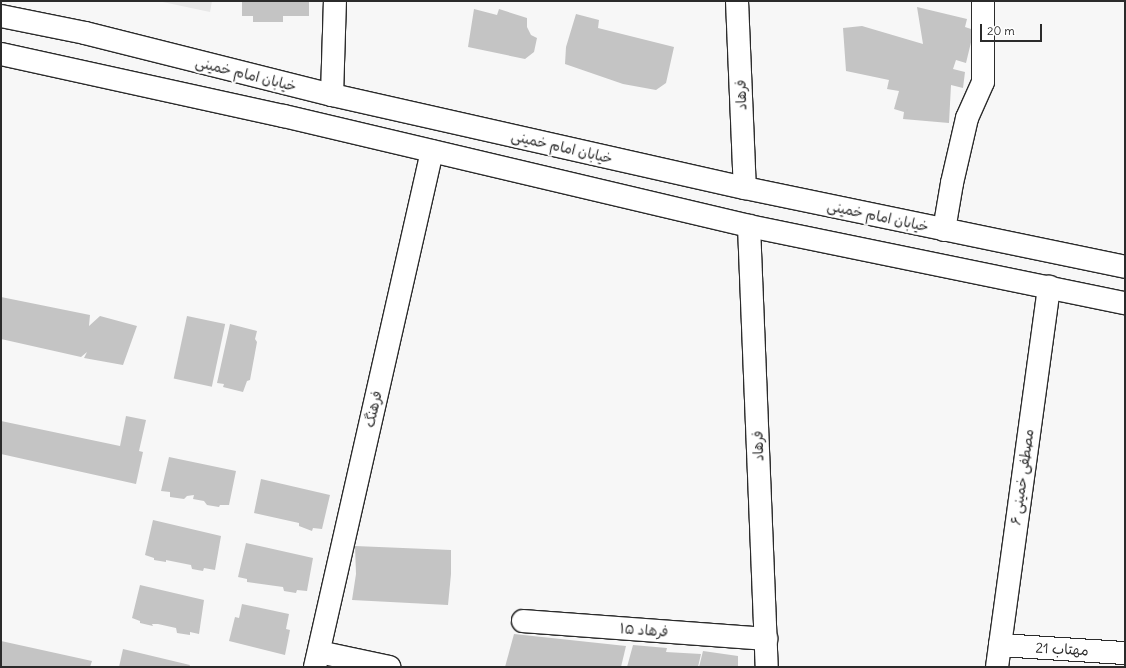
<!DOCTYPE html>
<meta charset="utf-8">
<style>
body{margin:0}
#map{position:relative;width:1126px;height:668px;overflow:hidden;background:#f7f7f7;font-family:Delius,"Playpen Sans Arabic",sans-serif}
div>[style]{position:absolute}
.built>*{inset:0;background:#e8e8e8}
.building>*{inset:0;background:#c4c4c4;transform-origin:0 0}
.roads{filter:drop-shadow(1px 0 #2b2b2b) drop-shadow(-1px 0 #2b2b2b) drop-shadow(0 1px #2b2b2b) drop-shadow(0 -1px #2b2b2b)}
.minor>*{height:22px;margin:-11px;padding:0 11px;transform-origin:11px;border-radius:11px;background:#fff}
.major>*{height:22px;margin:-11px;padding:0 11px;transform-origin:11px;border-radius:11px;background:#fff}
span{translate:-50% -50%;white-space:nowrap;text-align:center;line-height:1.15;-webkit-text-stroke:4px #fff;paint-order:stroke}
.street-label{font-size:14px;color:#2b2b2b}
.frame{position:absolute;inset:0;border:2px solid #2b2b2b;pointer-events:none}
.scale{position:absolute;left:980px;top:24px;width:62px;height:18px;box-sizing:border-box;border:2px solid #2b2b2b;border-top:0;padding-left:5px;font-size:12px;line-height:14px;white-space:nowrap;color:#2b2b2b;-webkit-text-stroke:3px #fff;paint-order:stroke}
</style>
<div id="map">
<div class="built">
<i style="clip-path:polygon(158px 1px,212px 1px,210px 12px)"></i>
</div>
<div class="building">
<i style="clip-path:polygon(242px 1px,309px 1px,309px 16px,283px 16px,283px 22px,253px 22px,253px 16px,242px 16px)"></i>
<i style="clip-path:polygon(917px 7px,967px 19px,965px 27px,974px 30px,966px 63px,956px 60px,953px 69px,965px 72px,963px 88px,951px 85px,949px 123px,903px 119px,904px 112px,894px 109px,899px 91px,887px 89px,889px 80px,846px 71px,843px 28px,862px 26px,923px 44px)"></i>
<i style="clip-path:polygon(474px 9px,497px 15px,499px 9px,527px 18px,527px 27px,531px 35px,537px 38px,534px 52px,525px 59px,468px 47px)"></i>
<i style="clip-path:polygon(576px 14px,599px 20px,598px 28px,674px 47px,666px 83px,656px 90px,623px 84px,565px 64px,566px 47px)"></i>
<i style="clip-path:polygon(1px 297px,90px 315px,89px 326px,100px 316px,137px 326px,123px 365px,84px 358px,87px 352px,81px 357px,1px 339px)"></i>
<i style="left:187px;top:316px;width:39px;height:64px;rotate:12deg"></i>
<i style="clip-path:polygon(230px 324px,257px 331px,255px 339px,257px 342px,250px 380px,247px 381px,243px 392px,223px 387px,224px 384px,217px 383px)"></i>
<i style="clip-path:polygon(126px 416px,146px 420px,139px 451px,143px 452px,136px 484px,1px 454px,1px 421px,120px 446px)"></i>
<i style="clip-path:polygon(169px 457px,236px 471px,229px 505px,220px 505px,219px 507px,207px 505px,204px 501px,193px 499px,194px 495px,187px 496px,184px 499px,170px 497px,170px 492px,161px 491px)"></i>
<i style="clip-path:polygon(261px 479px,330px 495px,322px 529px,313px 528px,312px 531px,299px 526px,299px 523px,254px 513px)"></i>
<i style="clip-path:polygon(153px 520px,221px 536px,215px 570px,204px 568px,203px 571px,192px 569px,191px 565px,166px 560px,166px 562px,154px 560px,154px 558px,145px 555px)"></i>
<i style="clip-path:polygon(246px 543px,313px 558px,307px 591px,297px 590px,296px 593px,284px 591px,283px 587px,247px 582px,247px 579px,238px 577px)"></i>
<i style="clip-path:polygon(355px 546px,451px 550px,451px 574px,448px 605px,352px 600px,356px 574px)"></i>
<i style="clip-path:polygon(140px 585px,204px 600px,199px 634px,190px 632px,190px 635px,177px 633px,176px 628px,158px 624px,152px 624px,153px 626px,140px 623px,140px 621px,132px 618px)"></i>
<i style="clip-path:polygon(242px 604px,289px 614px,286px 629px,290px 630px,285px 655px,229px 641px,235px 617px,239px 618px)"></i>
<i style="clip-path:polygon(514px 634px,626px 646px,621px 667px,505px 667px)"></i>
<i style="clip-path:polygon(1px 641px,92px 661px,90px 667px,1px 667px)"></i>
<i style="clip-path:polygon(633px 645px,667px 648px,666px 652px,701px 654px,698px 667px,627px 667px)"></i>
<i style="clip-path:polygon(123px 649px,190px 665px,189px 667px,119px 667px)"></i>
<i style="clip-path:polygon(703px 651px,738px 656px,738px 667px,699px 667px)"></i>
</div>
<div class="roads">
<div class="minor">
<i style="left:737px;top:1px;width:187px;rotate:87.6deg"></i>
<i style="left:332px;top:95px;width:94px;rotate:-88.2deg"></i>
<i style="left:749px;top:226px;width:441px;rotate:87.7deg"></i>
<i style="left:944px;top:230px;width:48px;rotate:-80.3deg"></i>
<i style="left:952px;top:183px;width:67px;rotate:-77deg"></i>
<i style="left:967px;top:118px;width:39px;rotate:-66deg"></i>
<i style="left:983px;top:82px;width:81px;rotate:-90deg"></i>
<i style="left:523px;top:621px;width:244px;rotate:4.2deg"></i>
<i style="left:1000px;top:645px;width:125px;rotate:3.7deg"></i>
<i style="left:319px;top:652px;width:72px;rotate:12.1deg"></i>
<i style="left:315px;top:667px;width:529px;rotate:-77.22deg"></i>
<i style="left:997px;top:667px;width:384px;rotate:-82.2deg"></i>
</div>
<div class="major">
<i style="left:1px;top:16px;width:86px;rotate:11.4deg"></i>
<i style="left:85px;top:33px;width:255px;rotate:14.1deg"></i>
<i style="left:332px;top:95px;width:423px;rotate:12.7deg"></i>
<i style="left:745px;top:188px;width:388px;rotate:11.7deg"></i>
<i style="left:1px;top:54px;width:290px;rotate:12.4deg"></i>
<i style="left:284px;top:116px;width:478px;rotate:13.3deg"></i>
<i style="left:749px;top:226px;width:384px;rotate:11.6deg"></i>
</div>
</div>
<div class="street-label">
<span style="left:246px;top:74px;rotate:14deg">خیابان امام خمینی</span>
<span style="left:741px;top:95px;rotate:-92deg">فرهاد</span>
<span style="left:562px;top:147px;rotate:13deg">خیابان امام خمینی</span>
<span style="left:878px;top:216px;rotate:12deg">خیابان امام خمینی</span>
<span style="left:373px;top:409px;rotate:-77deg">فرهنگ</span>
<span style="left:758px;top:446px;rotate:-92deg">فرهاد</span>
<span style="left:1022px;top:477px;rotate:-82deg">مصطفی خمینی ۶</span>
<span style="left:644px;top:630px;rotate:4deg">فرهاد ۱۵</span>
<span style="left:1062px;top:649px;rotate:3deg">مهتاب 21</span>
</div>
<div class="frame"></div>
<div class="scale">20 m</div>
</div>
